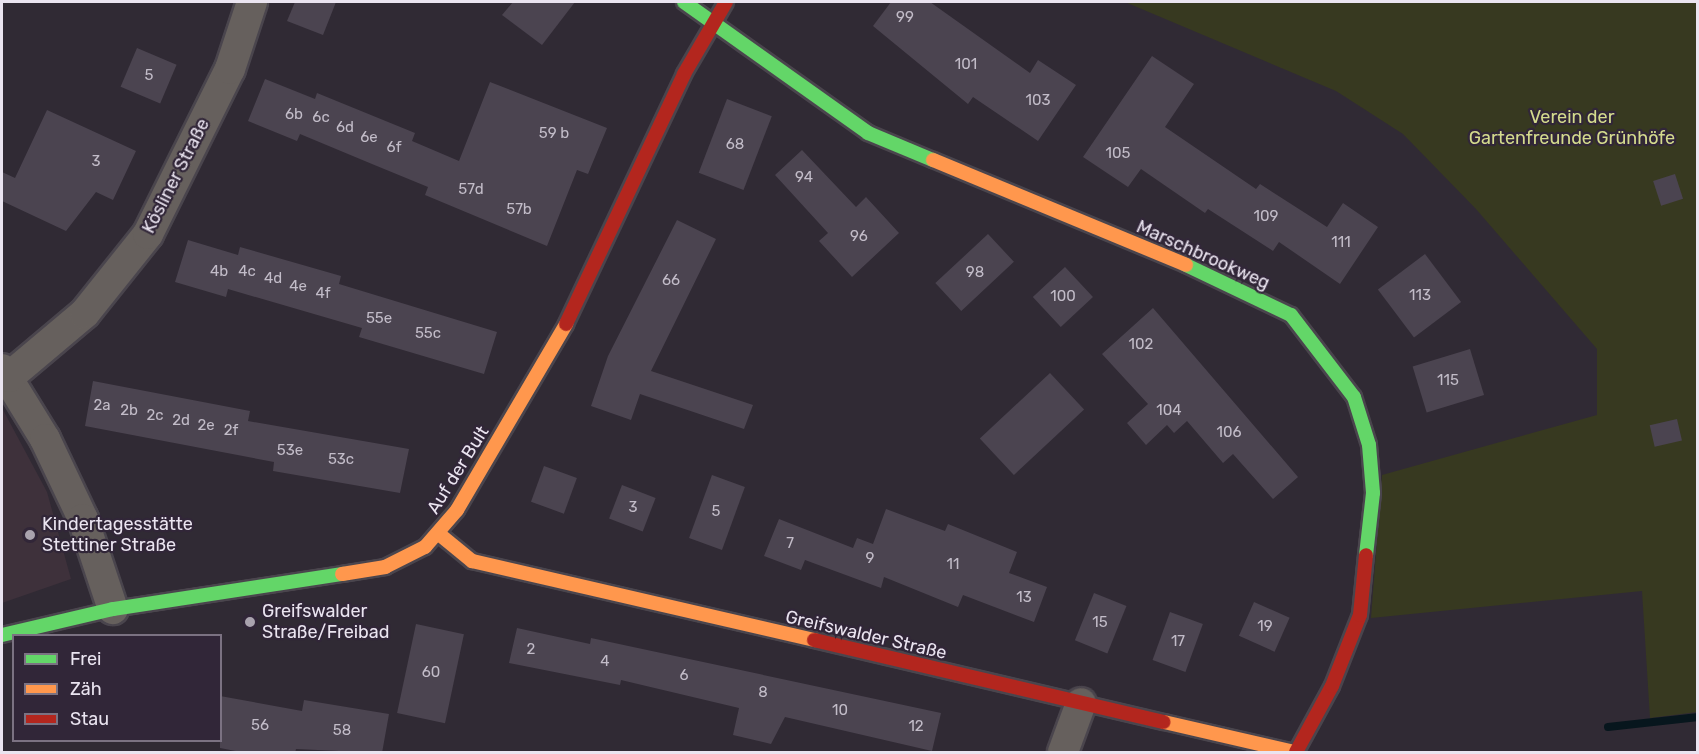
<!DOCTYPE html>
<meta charset="utf-8">
<style>
body{margin:0}
#map{position:relative;width:1699px;height:754px;overflow:hidden;background:#302a34;font-family:Rubik,sans-serif}
div>[style]{position:absolute}
.education>*{inset:0;background:#3e313b}
.green>*{inset:0;background:#373920}
.stream>*{height:8px;margin:-4px;padding:0 4px;transform-origin:4px;border-radius:4px;background:#07161d}
.building>*{inset:0;background:#4b4450;transform-origin:0 0}
.roads{filter:drop-shadow(2px 0 #4a454d) drop-shadow(-2px 0 #4a454d) drop-shadow(0 2px #4a454d) drop-shadow(0 -2px #4a454d)}
.street>*{height:30px;margin:-15px;padding:0 15px;transform-origin:15px;border-radius:15px;background:#66605d}
.fast>*{height:14px;margin:-7px;padding:0 7px;transform-origin:7px;border-radius:7px;background:#63d668}
.slow>*{height:14px;margin:-7px;padding:0 7px;transform-origin:7px;border-radius:7px;background:#ff974d}
.jam>*{height:14px;margin:-7px;padding:0 7px;transform-origin:7px;border-radius:7px;background:#b3261e}
.dots>*{width:16px;height:16px;translate:-50% -50%;box-sizing:border-box;border:3px solid #312638;border-radius:50%}
span{translate:-50% -50%;white-space:nowrap;text-align:center;line-height:1.15;-webkit-text-stroke:4.5px #312638;paint-order:stroke}
.number-label{font-size:15px;color:#c2bcc8}
.number-label span{-webkit-text-stroke-width:0}
.park-label{font-size:18px;color:#d4db8d}
.street-label{font-size:18px;color:#eae4f0}
.poi-label{font-size:18px;color:#eae4f0}
.left{translate:0 -50%;text-align:left}
.frame{position:absolute;inset:0;border:3px solid #eae4f0;pointer-events:none}
.legend{position:absolute;left:12px;top:634px;width:210px;height:108px;box-sizing:border-box;background:#312638;border:2px solid #7b7282;margin:0;padding:8px 10px;list-style:none;font-size:18px;color:#eae4f0}
.legend li{display:flex;align-items:center;gap:12px;height:30px}
.legend b{width:30px;border:2px solid #7b7282}
</style>
<div id="map">
<div class="education">
<i style="clip-path:polygon(2px 408px,47px 492px,71px 579px,2px 603px)"></i>
</div>
<div class="green">
<i style="clip-path:polygon(1125px 2px,1697px 2px,1697px 712px,1650px 718px,1642px 591px,1371px 618px,1382px 475px,1597px 415px,1597px 349px,1476px 209px,1403px 134px,1336px 91px)"></i>
</div>
<div class="stream">
<i style="left:1608px;top:727px;width:91px;rotate:-6.3deg"></i>
</div>
<div class="building">
<i style="clip-path:polygon(295px 2px,336px 2px,323px 35px,287px 21px)"></i>
<i style="clip-path:polygon(513px 2px,575px 2px,542px 45px,502px 15px)"></i>
<i style="clip-path:polygon(891px 2px,930px 2px,1030px 73px,1038px 60px,1076px 85px,1038px 141px,973px 97px,968px 104px,873px 26px)"></i>
<i style="left:137px;top:48px;width:43px;height:42px;rotate:23deg"></i>
<i style="clip-path:polygon(1152px 56px,1194px 84px,1165px 127px,1256px 189px,1260px 184px,1327px 227px,1343px 203px,1378px 227px,1340px 284px,1279px 242px,1273px 251px,1208px 209px,1205px 213px,1141px 169px,1128px 187px,1083px 157px)"></i>
<i style="clip-path:polygon(265px 79px,315px 99px,317px 93px,415px 133px,412px 141px,459px 161px,490px 82px,607px 128px,588px 174px,577px 170px,547px 246px,425px 195px,428px 187px,372px 164px,300px 134px,297px 141px,248px 121px)"></i>
<i style="left:727px;top:99px;width:48px;height:79px;rotate:21deg"></i>
<i style="clip-path:polygon(47px 110px,136px 151px,113px 200px,96px 192px,66px 231px,2px 201px,2px 172px,15px 178px)"></i>
<i style="clip-path:polygon(802px 150px,856px 207px,866px 197px,899px 233px,852px 277px,819px 241px,828px 233px,775px 175px)"></i>
<i style="left:1675px;top:174px;width:26px;height:23px;rotate:72deg"></i>
<i style="clip-path:polygon(677px 220px,716px 239px,651px 371px,753px 405px,744px 429px,640px 394px,631px 420px,591px 406px,608px 356px)"></i>
<i style="left:988px;top:234px;width:38px;height:72px;rotate:47deg"></i>
<i style="clip-path:polygon(188px 240px,238px 255px,240px 247px,341px 276px,339px 284px,497px 332px,484px 374px,359px 337px,362px 328px,228px 289px,226px 297px,175px 282px)"></i>
<i style="left:1425px;top:254px;width:60px;height:59px;rotate:53deg"></i>
<i style="left:1065px;top:267px;width:41px;height:44px;rotate:47deg"></i>
<i style="clip-path:polygon(1153px 308px,1298px 477px,1273px 499px,1233px 454px,1223px 463px,1187px 421px,1174px 433px,1167px 425px,1146px 445px,1127px 423px,1148px 404px,1102px 354px)"></i>
<i style="left:1470px;top:349px;width:48px;height:60px;rotate:73deg"></i>
<i style="left:1050px;top:373px;width:50px;height:96px;rotate:47deg"></i>
<i style="clip-path:polygon(93px 381px,250px 411px,248px 421px,409px 449px,400px 493px,273px 471px,274px 462px,85px 426px)"></i>
<i style="left:1677px;top:419px;width:22px;height:28px;rotate:77deg"></i>
<i style="left:544px;top:466px;width:35px;height:38px;rotate:20deg"></i>
<i style="left:712px;top:475px;width:35px;height:67px;rotate:20deg"></i>
<i style="left:622px;top:485px;width:36px;height:36px;rotate:21deg"></i>
<i style="clip-path:polygon(886px 509px,945px 531px,948px 524px,1017px 552px,1009px 573px,1047px 587px,1034px 622px,963px 595px,958px 607px,884px 577px,881px 588px,805px 560px,801px 570px,764px 556px,779px 519px,853px 548px,857px 538px,873px 544px)"></i>
<i style="left:1094px;top:593px;width:35px;height:51px;rotate:22deg"></i>
<i style="left:1254px;top:602px;width:39px;height:37px;rotate:24deg"></i>
<i style="left:1170px;top:612px;width:35px;height:51px;rotate:20deg"></i>
<i style="left:416px;top:624px;width:49px;height:91px;rotate:12deg"></i>
<i style="clip-path:polygon(517px 628px,590px 644px,591px 638px,941px 713px,932px 751px,785px 717px,771px 744px,733px 735px,739px 708px,621px 680px,620px 685px,509px 663px)"></i>
<i style="clip-path:polygon(220px 696px,302px 711px,304px 700px,389px 714px,382px 753px,296px 749px,295px 753px,246px 753px,220px 748px)"></i>
</div>
<div class="roads">
<div class="street">
<i style="left:2px;top:369px;width:82px;rotate:58.4deg"></i>
<i style="left:45px;top:439px;width:89px;rotate:64.6deg"></i>
<i style="left:83px;top:519px;width:95px;rotate:71.6deg"></i>
<i style="left:9px;top:377px;width:99px;rotate:-40.1deg"></i>
<i style="left:85px;top:313px;width:101px;rotate:-51.4deg"></i>
<i style="left:148px;top:234px;width:184px;rotate:-63.6deg"></i>
<i style="left:230px;top:69px;width:71px;rotate:-71.8deg"></i>
<i style="left:1063px;top:752px;width:52px;rotate:-69.8deg"></i>
</div>
<div class="fast">
<i style="left:684px;top:2px;width:226px;rotate:35.4deg"></i>
<i style="left:868px;top:133px;width:70px;rotate:22.6deg"></i>
<i style="left:1186px;top:265px;width:116px;rotate:25.5deg"></i>
<i style="left:1291px;top:315px;width:103px;rotate:52.5deg"></i>
<i style="left:1354px;top:397px;width:50px;rotate:72.6deg"></i>
<i style="left:1369px;top:445px;width:48px;rotate:85.2deg"></i>
<i style="left:1373px;top:493px;width:62px;rotate:96.4deg"></i>
<i style="left:2px;top:635px;width:114px;rotate:-13.2deg"></i>
<i style="left:113px;top:609px;width:232px;rotate:-8.7deg"></i>
</div>
<div class="slow">
<i style="left:933px;top:160px;width:274px;rotate:22.5deg"></i>
<i style="left:439px;top:534px;width:43px;rotate:39.3deg"></i>
<i style="left:472px;top:561px;width:351px;rotate:13deg"></i>
<i style="left:342px;top:574px;width:44px;rotate:-9.2deg"></i>
<i style="left:385px;top:567px;width:45px;rotate:-26.6deg"></i>
<i style="left:425px;top:547px;width:49px;rotate:-49.1deg"></i>
<i style="left:457px;top:510px;width:216px;rotate:-59.6deg"></i>
<i style="left:1164px;top:722px;width:133px;rotate:13deg"></i>
</div>
<div class="jam">
<i style="left:566px;top:324px;width:276px;rotate:-64.7deg"></i>
<i style="left:684px;top:74px;width:83px;rotate:-59.7deg"></i>
<i style="left:814px;top:640px;width:359px;rotate:13.2deg"></i>
<i style="left:1296px;top:752px;width:75px;rotate:-61.4deg"></i>
<i style="left:1332px;top:686px;width:76px;rotate:-68.5deg"></i>
<i style="left:1360px;top:615px;width:60px;rotate:-84.3deg"></i>
</div>
</div>
<div class="dots">
<i style="left:30px;top:535px;background:#a9a3ae"></i>
<i style="left:250px;top:622px;background:#a9a3ae"></i>
</div>
<div class="number-label">
<span style="left:905px;top:18px">99</span>
<span style="left:966px;top:65px">101</span>
<span style="left:149px;top:76px">5</span>
<span style="left:1038px;top:101px">103</span>
<span style="left:294px;top:115px">6b</span>
<span style="left:321px;top:118px">6c</span>
<span style="left:345px;top:128px">6d</span>
<span style="left:554px;top:134px">59 b</span>
<span style="left:369px;top:138px">6e</span>
<span style="left:735px;top:145px">68</span>
<span style="left:394px;top:148px">6f</span>
<span style="left:1118px;top:154px">105</span>
<span style="left:96px;top:162px">3</span>
<span style="left:804px;top:178px">94</span>
<span style="left:471px;top:190px">57d</span>
<span style="left:519px;top:210px">57b</span>
<span style="left:1266px;top:217px">109</span>
<span style="left:859px;top:237px">96</span>
<span style="left:1341px;top:243px">111</span>
<span style="left:219px;top:272px">4b</span>
<span style="left:247px;top:272px">4c</span>
<span style="left:975px;top:273px">98</span>
<span style="left:273px;top:279px">4d</span>
<span style="left:671px;top:281px">66</span>
<span style="left:298px;top:287px">4e</span>
<span style="left:323px;top:294px">4f</span>
<span style="left:1420px;top:296px">113</span>
<span style="left:1063px;top:297px">100</span>
<span style="left:379px;top:319px">55e</span>
<span style="left:428px;top:334px">55c</span>
<span style="left:1141px;top:345px">102</span>
<span style="left:1448px;top:381px">115</span>
<span style="left:102px;top:406px">2a</span>
<span style="left:129px;top:411px">2b</span>
<span style="left:1169px;top:411px">104</span>
<span style="left:155px;top:416px">2c</span>
<span style="left:181px;top:421px">2d</span>
<span style="left:206px;top:426px">2e</span>
<span style="left:231px;top:431px">2f</span>
<span style="left:1229px;top:433px">106</span>
<span style="left:290px;top:451px">53e</span>
<span style="left:341px;top:460px">53c</span>
<span style="left:633px;top:508px">3</span>
<span style="left:716px;top:512px">5</span>
<span style="left:790px;top:544px">7</span>
<span style="left:870px;top:559px">9</span>
<span style="left:953px;top:565px">11</span>
<span style="left:1024px;top:598px">13</span>
<span style="left:1100px;top:623px">15</span>
<span style="left:1265px;top:627px">19</span>
<span style="left:1178px;top:642px">17</span>
<span style="left:531px;top:650px">2</span>
<span style="left:605px;top:662px">4</span>
<span style="left:431px;top:673px">60</span>
<span style="left:684px;top:676px">6</span>
<span style="left:763px;top:693px">8</span>
<span style="left:840px;top:711px">10</span>
<span style="left:260px;top:726px">56</span>
<span style="left:916px;top:727px">12</span>
<span style="left:342px;top:731px">58</span>
</div>
<div class="park-label">
<span style="left:1572px;top:128px">Verein der<br>Gartenfreunde Grünhöfe</span>
</div>
<div class="street-label">
<span style="left:176px;top:176px;rotate:-63deg">Kösliner Straße</span>
<span style="left:1203px;top:255px;rotate:24deg">Marschbrookweg</span>
<span style="left:458px;top:470px;rotate:-58deg">Auf der Bult</span>
<span style="left:866px;top:635px;rotate:13deg">Greifswalder Straße</span>
</div>
<div class="poi-label">
<span class="left" style="left:42px;top:535px">Kindertagesstätte<br>Stettiner Straße</span>
<span class="left" style="left:262px;top:622px">Greifswalder<br>Straße/Freibad</span>
</div>
<div class="frame"></div>
<ul class="legend">
<li><b style="height:8px;background:#63d668"></b>Frei</li>
<li><b style="height:8px;background:#ff974d"></b>Zäh</li>
<li><b style="height:8px;background:#b3261e"></b>Stau</li>
</ul>
</div>
